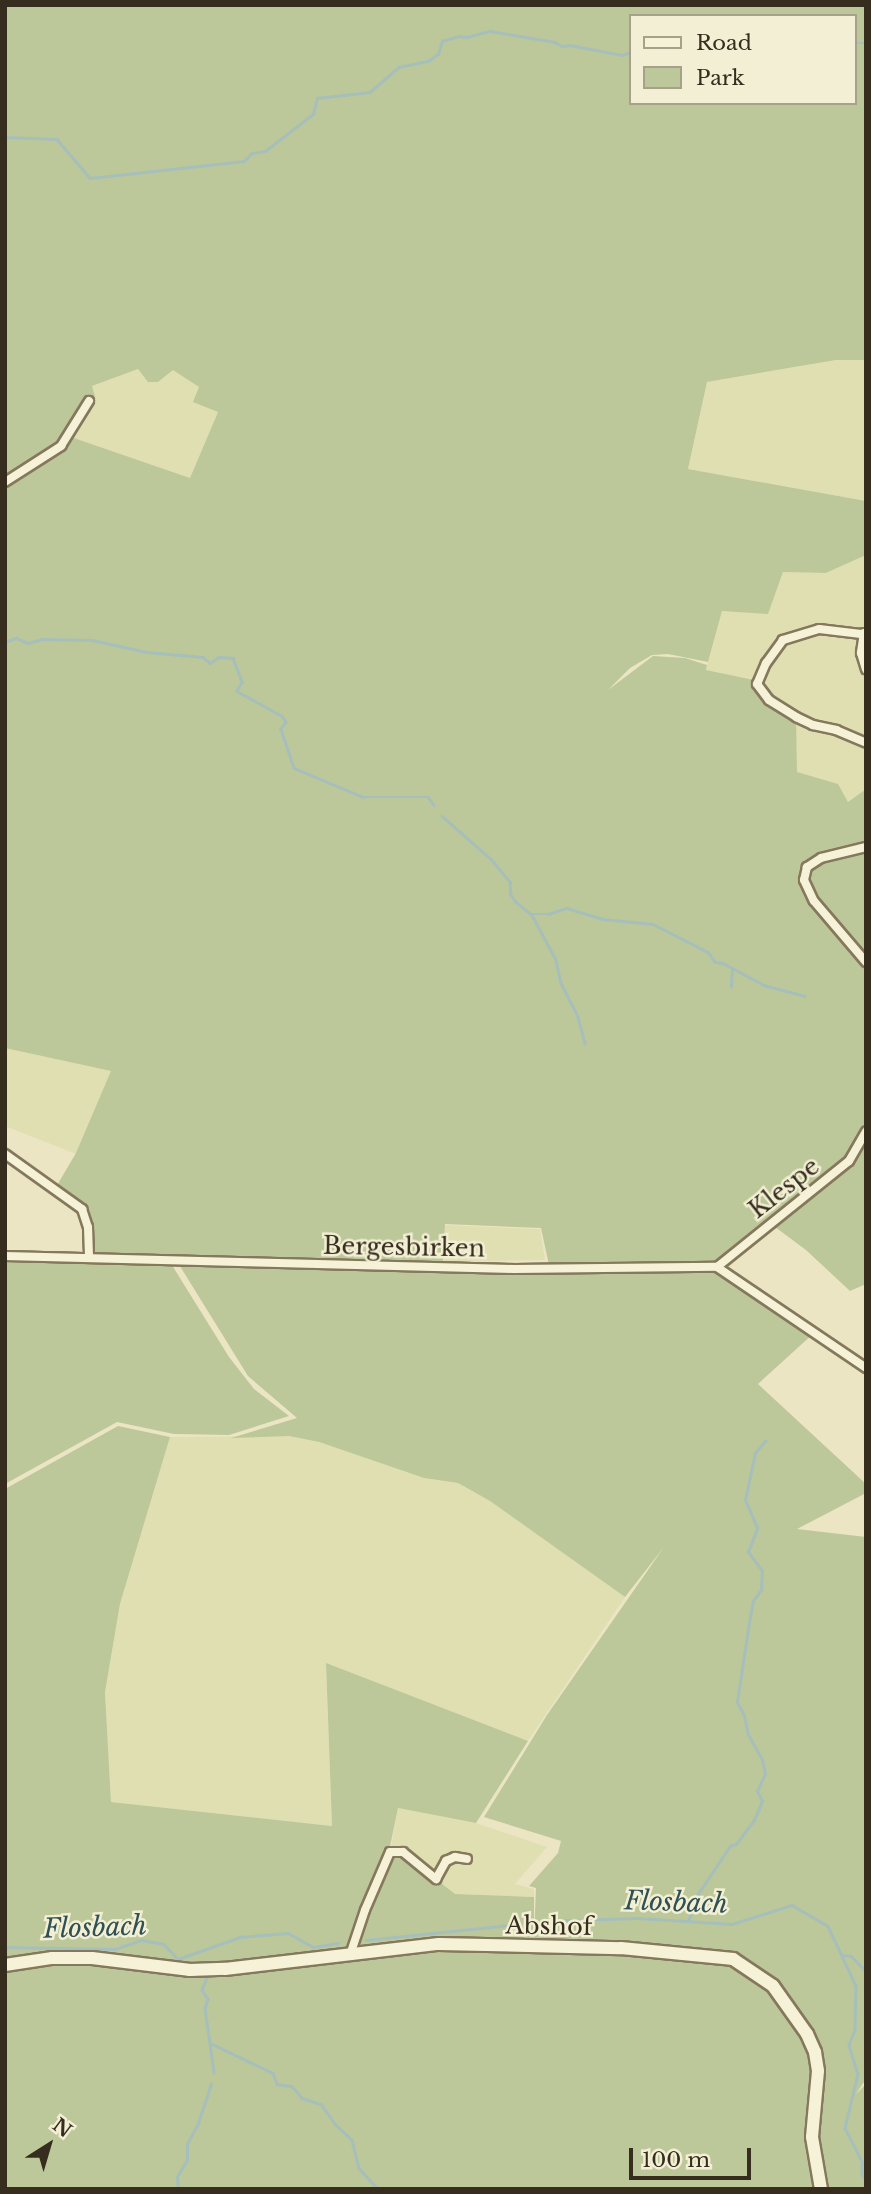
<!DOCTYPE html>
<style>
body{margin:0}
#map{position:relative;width:871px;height:2194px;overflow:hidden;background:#ebe5c4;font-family:"Libre Baskerville",serif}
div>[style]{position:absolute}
.farmland>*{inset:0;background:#e0dfb2}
.green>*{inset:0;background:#bcc899}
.stream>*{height:2.5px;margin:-1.25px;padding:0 1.25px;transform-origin:1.25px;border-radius:1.25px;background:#a6bfbb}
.roads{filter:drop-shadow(2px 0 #85785c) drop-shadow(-2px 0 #85785c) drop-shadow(0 2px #85785c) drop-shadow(0 -2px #85785c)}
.street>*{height:8px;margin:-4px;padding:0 4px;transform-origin:4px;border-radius:4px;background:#f6f2d7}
.secondary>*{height:12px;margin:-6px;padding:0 6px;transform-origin:6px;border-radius:6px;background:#f6f2d7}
span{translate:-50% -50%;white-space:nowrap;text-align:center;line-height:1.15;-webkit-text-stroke:5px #f3efd4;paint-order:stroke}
.street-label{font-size:24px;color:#362d1f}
.water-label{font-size:26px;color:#2f5154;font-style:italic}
.frame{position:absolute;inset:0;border:7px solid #362d1f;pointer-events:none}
.legend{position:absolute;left:629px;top:14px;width:228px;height:91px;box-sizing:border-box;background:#f3efd4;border:2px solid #a7a18c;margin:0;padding:9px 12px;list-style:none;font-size:21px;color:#362d1f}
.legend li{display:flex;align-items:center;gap:14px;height:35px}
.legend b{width:35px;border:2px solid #a7a18c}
.north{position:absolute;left:14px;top:2110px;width:70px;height:70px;-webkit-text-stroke:5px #f3efd4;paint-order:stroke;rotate:37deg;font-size:19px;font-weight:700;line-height:28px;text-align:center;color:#362d1f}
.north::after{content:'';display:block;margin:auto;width:24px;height:32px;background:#362d1f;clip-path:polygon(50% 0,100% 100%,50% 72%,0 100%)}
.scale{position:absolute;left:629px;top:2148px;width:122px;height:32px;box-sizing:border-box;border:4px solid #362d1f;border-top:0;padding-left:9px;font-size:21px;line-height:24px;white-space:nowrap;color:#362d1f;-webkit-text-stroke:5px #f3efd4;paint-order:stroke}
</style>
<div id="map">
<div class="farmland">
<i style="clip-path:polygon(836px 360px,866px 360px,866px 501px,688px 469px,707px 382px)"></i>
<i style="clip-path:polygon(138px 369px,158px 382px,173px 369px,200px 387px,218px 412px,190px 478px,71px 437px,95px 396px,92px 386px)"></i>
<i style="clip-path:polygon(866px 555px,866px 789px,848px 802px,797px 772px,769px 700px,754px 680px,706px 670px,722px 611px,768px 613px,783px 572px,826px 573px)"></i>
<i style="clip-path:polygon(5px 1048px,112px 1071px,76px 1154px,5px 1126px)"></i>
<i style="clip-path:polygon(445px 1225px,540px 1229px,545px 1260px,444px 1262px)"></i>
<i style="clip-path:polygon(289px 1436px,319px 1442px,424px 1478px,458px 1483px,490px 1501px,625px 1597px,528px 1741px,326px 1664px,332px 1826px,111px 1802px,105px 1691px,120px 1605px,170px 1437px)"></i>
<i style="clip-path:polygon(398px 1808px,476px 1823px,547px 1847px,515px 1884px,534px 1889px,534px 1897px,455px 1894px,390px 1853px)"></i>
</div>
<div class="green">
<i style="clip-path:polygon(evenodd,5px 5px,866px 5px,866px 360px,836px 360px,707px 382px,688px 469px,866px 501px,866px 555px,826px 573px,783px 572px,768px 614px,722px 611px,708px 662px,668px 654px,652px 655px,630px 668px,608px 690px,653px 656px,685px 658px,707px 665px,706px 670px,754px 680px,756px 688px,796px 719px,797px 772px,838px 784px,848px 802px,866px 789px,866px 845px,819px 857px,802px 881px,866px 965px,866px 1128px,851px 1155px,716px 1265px,629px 1261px,549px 1265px,541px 1228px,445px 1224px,443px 1262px,92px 1255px,85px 1209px,56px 1187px,76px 1153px,111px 1071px,5px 1048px,5px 484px,71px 437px,190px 478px,218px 412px,193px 402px,199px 387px,173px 370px,158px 382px,148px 382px,138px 369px,92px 386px,95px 396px,90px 397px,60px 444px,5px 480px,5px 5px,631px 16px,855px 16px,855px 103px,631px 103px,631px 16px)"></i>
<i style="clip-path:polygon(866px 848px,866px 961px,815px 900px,805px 880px,809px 868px,822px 860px)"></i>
<i style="clip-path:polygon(866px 1136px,866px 1284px,850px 1291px,806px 1250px,771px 1224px,850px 1161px)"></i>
<i style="clip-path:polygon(5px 1261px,170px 1262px,229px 1357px,254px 1389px,289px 1416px,229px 1435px,174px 1434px,117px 1422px,5px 1484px)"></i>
<i style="clip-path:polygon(178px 1263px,717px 1267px,814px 1333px,758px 1384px,866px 1484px,866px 1493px,797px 1529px,866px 1537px,866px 2079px,856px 2094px,866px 2084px,866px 2189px,5px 2189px,5px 1489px,118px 1426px,170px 1437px,120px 1604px,105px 1692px,111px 1802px,332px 1826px,326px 1663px,528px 1741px,476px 1823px,398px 1808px,388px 1856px,402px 1853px,455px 1894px,534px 1897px,534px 1938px,536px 1888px,529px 1886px,558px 1853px,561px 1841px,484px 1817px,547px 1715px,664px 1547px,625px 1597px,490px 1501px,458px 1483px,424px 1478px,319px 1442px,289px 1436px,231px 1438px,297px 1418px,248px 1376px)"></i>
</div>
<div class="stream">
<i style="left:855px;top:43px;width:11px"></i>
<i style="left:5px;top:137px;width:52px;rotate:2.2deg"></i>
<i style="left:57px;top:139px;width:51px;rotate:49.8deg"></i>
<i style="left:90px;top:178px;width:155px;rotate:-6.3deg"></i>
<i style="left:244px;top:161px;width:11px;rotate:-45deg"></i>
<i style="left:252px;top:153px;width:13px;rotate:-9deg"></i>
<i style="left:265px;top:151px;width:61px;rotate:-37.6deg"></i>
<i style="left:313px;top:114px;width:16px;rotate:-76deg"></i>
<i style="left:317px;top:98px;width:53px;rotate:-6.5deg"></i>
<i style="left:370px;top:92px;width:38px;rotate:-41deg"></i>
<i style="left:399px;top:67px;width:30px;rotate:-12deg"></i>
<i style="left:428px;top:61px;width:12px;rotate:-35deg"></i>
<i style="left:438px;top:54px;width:14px;rotate:-73deg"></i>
<i style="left:442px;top:41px;width:18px;rotate:-16deg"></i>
<i style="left:459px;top:36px;width:8px;rotate:7deg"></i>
<i style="left:467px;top:37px;width:24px;rotate:-15deg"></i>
<i style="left:490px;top:31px;width:66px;rotate:9.6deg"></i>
<i style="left:555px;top:42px;width:8px;rotate:30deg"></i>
<i style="left:562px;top:46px;width:8px;rotate:-7deg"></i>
<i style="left:570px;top:45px;width:53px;rotate:10.9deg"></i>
<i style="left:622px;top:55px;width:9px;rotate:-18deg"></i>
<i style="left:5px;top:642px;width:12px;rotate:-20deg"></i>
<i style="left:16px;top:638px;width:13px;rotate:23deg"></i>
<i style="left:28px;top:643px;width:15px;rotate:-16deg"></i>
<i style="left:42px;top:639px;width:50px;rotate:1.1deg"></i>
<i style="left:92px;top:640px;width:56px;rotate:12.3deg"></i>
<i style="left:147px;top:652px;width:56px;rotate:5.1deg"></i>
<i style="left:203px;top:657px;width:9px;rotate:41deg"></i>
<i style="left:210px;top:663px;width:11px;rotate:-34deg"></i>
<i style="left:219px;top:657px;width:14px;rotate:4deg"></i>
<i style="left:233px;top:658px;width:26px;rotate:69deg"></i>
<i style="left:242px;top:682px;width:10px;rotate:119deg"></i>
<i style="left:237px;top:691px;width:51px;rotate:29.1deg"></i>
<i style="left:282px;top:716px;width:7px;rotate:56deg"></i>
<i style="left:286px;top:722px;width:9px;rotate:126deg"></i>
<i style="left:281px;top:729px;width:41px;rotate:71.6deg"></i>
<i style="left:294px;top:768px;width:75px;rotate:22.8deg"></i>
<i style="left:363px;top:797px;width:65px"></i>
<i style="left:428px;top:797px;width:10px;rotate:53deg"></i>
<i style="left:442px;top:816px;width:65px;rotate:41.3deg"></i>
<i style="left:491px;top:859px;width:30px;rotate:50deg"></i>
<i style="left:510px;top:882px;width:13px;rotate:86deg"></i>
<i style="left:511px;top:895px;width:9px;rotate:54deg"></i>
<i style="left:516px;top:902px;width:19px;rotate:39deg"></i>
<i style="left:531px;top:914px;width:17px"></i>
<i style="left:548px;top:914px;width:20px;rotate:-18deg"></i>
<i style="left:567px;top:908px;width:37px;rotate:17deg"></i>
<i style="left:602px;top:919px;width:51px;rotate:5.6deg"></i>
<i style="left:653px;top:924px;width:62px;rotate:27deg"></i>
<i style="left:708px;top:952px;width:12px;rotate:55deg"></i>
<i style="left:715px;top:962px;width:8px;rotate:7deg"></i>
<i style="left:723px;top:963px;width:47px;rotate:28.2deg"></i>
<i style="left:764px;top:985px;width:42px;rotate:15deg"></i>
<i style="left:532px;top:915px;width:51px;rotate:61.9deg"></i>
<i style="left:556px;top:960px;width:24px;rotate:78deg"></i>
<i style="left:561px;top:983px;width:38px;rotate:63deg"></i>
<i style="left:578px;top:1017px;width:27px;rotate:75deg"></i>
<i style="left:731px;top:987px;width:18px;rotate:-87deg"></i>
<i style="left:541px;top:1921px;width:97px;rotate:-1.8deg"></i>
<i style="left:638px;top:1918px;width:94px;rotate:3.7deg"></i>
<i style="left:732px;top:1924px;width:63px;rotate:-17.6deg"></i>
<i style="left:792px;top:1905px;width:42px;rotate:30.3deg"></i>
<i style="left:828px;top:1926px;width:66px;rotate:65deg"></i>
<i style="left:856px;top:1986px;width:44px;rotate:91.3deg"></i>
<i style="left:855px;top:2030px;width:16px;rotate:112deg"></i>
<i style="left:849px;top:2045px;width:30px;rotate:73deg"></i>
<i style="left:858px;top:2074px;width:56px;rotate:103.5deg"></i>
<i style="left:845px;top:2128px;width:38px;rotate:63deg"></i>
<i style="left:862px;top:2162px;width:13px;rotate:90deg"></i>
<i style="left:862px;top:2175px;width:6px;rotate:45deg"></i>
<i style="left:688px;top:1921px;width:29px;rotate:-70deg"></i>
<i style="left:698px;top:1894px;width:58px;rotate:-56.3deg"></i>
<i style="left:730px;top:1846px;width:6px;rotate:-18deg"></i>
<i style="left:736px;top:1844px;width:30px;rotate:-53deg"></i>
<i style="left:754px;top:1820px;width:21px;rotate:-67deg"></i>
<i style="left:762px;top:1801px;width:11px;rotate:-117deg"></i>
<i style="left:757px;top:1791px;width:19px;rotate:-65deg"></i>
<i style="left:765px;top:1774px;width:14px;rotate:-102deg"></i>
<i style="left:762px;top:1760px;width:29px;rotate:-119deg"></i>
<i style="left:748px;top:1735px;width:19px;rotate:-102deg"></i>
<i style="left:744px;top:1716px;width:16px;rotate:-117deg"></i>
<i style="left:737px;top:1702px;width:80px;rotate:-81.4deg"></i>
<i style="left:749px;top:1623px;width:22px;rotate:-80deg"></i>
<i style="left:753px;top:1601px;width:14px;rotate:-54deg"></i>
<i style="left:761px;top:1590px;width:19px;rotate:-87deg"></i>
<i style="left:762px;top:1571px;width:24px;rotate:-126deg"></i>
<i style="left:748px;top:1552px;width:26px;rotate:-69deg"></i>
<i style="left:757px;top:1528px;width:30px;rotate:-113deg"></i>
<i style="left:745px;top:1500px;width:48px;rotate:-78deg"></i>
<i style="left:755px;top:1453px;width:16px;rotate:-50deg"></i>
<i style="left:366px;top:1940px;width:154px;rotate:-6deg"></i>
<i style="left:5px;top:1947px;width:110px;rotate:1deg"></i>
<i style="left:115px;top:1949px;width:28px;rotate:-19deg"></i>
<i style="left:141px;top:1940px;width:23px;rotate:10deg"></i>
<i style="left:164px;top:1944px;width:21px;rotate:47deg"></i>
<i style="left:178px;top:1959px;width:66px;rotate:-19.5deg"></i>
<i style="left:240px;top:1937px;width:48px;rotate:-4.8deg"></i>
<i style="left:288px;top:1933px;width:29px;rotate:29deg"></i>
<i style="left:313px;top:1947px;width:25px;rotate:-9deg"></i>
<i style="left:844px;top:1955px;width:7px;rotate:8deg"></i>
<i style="left:851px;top:1956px;width:21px;rotate:45deg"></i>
<i style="left:207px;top:1978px;width:13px;rotate:113deg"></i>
<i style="left:202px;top:1990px;width:11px;rotate:56deg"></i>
<i style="left:208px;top:1999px;width:9px;rotate:108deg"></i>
<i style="left:205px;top:2008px;width:65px;rotate:82deg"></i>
<i style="left:210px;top:2043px;width:70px;rotate:25.5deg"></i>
<i style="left:273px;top:2073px;width:12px;rotate:70deg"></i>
<i style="left:277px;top:2084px;width:15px;rotate:8deg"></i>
<i style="left:292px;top:2086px;width:16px;rotate:50deg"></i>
<i style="left:302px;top:2098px;width:20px;rotate:18deg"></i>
<i style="left:321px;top:2104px;width:24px;rotate:55deg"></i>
<i style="left:335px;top:2124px;width:23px;rotate:43deg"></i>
<i style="left:352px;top:2140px;width:29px;rotate:76deg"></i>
<i style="left:359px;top:2168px;width:28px;rotate:48deg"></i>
<i style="left:178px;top:2189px;width:12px;rotate:-95deg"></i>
<i style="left:177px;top:2177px;width:20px;rotate:-60deg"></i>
<i style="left:187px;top:2160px;width:16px;rotate:-90deg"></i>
<i style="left:187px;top:2144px;width:24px;rotate:-62deg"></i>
<i style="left:198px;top:2123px;width:41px;rotate:-71.6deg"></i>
</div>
<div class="roads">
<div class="street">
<i style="left:5px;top:482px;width:67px;rotate:-32.7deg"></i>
<i style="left:61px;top:446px;width:53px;rotate:-58.1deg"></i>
<i style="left:864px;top:633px;width:20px;rotate:99deg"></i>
<i style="left:861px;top:653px;width:17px;rotate:73deg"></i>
<i style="left:861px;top:634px;width:42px;rotate:-173.2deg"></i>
<i style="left:819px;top:629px;width:38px;rotate:163deg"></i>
<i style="left:783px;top:640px;width:29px;rotate:126deg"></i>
<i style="left:766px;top:663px;width:23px;rotate:113deg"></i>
<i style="left:757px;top:684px;width:20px;rotate:53deg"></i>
<i style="left:769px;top:700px;width:32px;rotate:32deg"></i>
<i style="left:796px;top:717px;width:19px;rotate:25deg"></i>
<i style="left:813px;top:725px;width:24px;rotate:12deg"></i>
<i style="left:836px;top:730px;width:33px;rotate:23deg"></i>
<i style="left:866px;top:847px;width:46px;rotate:166.3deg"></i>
<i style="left:821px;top:858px;width:17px;rotate:147deg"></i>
<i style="left:807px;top:867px;width:13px;rotate:103deg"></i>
<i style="left:804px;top:880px;width:23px;rotate:65deg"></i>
<i style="left:814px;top:901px;width:80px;rotate:49.6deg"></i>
<i style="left:5px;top:1154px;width:95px;rotate:35.5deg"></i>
<i style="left:82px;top:1209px;width:19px;rotate:72deg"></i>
<i style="left:88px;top:1227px;width:31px;rotate:88deg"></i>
<i style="left:5px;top:1256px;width:509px;rotate:1.46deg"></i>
<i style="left:514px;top:1269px;width:203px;rotate:-0.6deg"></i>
<i style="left:717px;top:1267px;width:180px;rotate:34.1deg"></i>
<i style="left:717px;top:1267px;width:169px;rotate:-38.8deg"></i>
<i style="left:849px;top:1161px;width:34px;rotate:-60deg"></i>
<i style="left:350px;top:1955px;width:47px;rotate:-71.6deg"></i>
<i style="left:365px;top:1910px;width:63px;rotate:-66.7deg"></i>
<i style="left:390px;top:1852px;width:13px"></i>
<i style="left:403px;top:1852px;width:43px;rotate:39.3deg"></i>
<i style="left:436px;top:1879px;width:21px;rotate:-61deg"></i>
<i style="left:446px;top:1861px;width:10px;rotate:-24deg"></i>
<i style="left:455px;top:1857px;width:12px;rotate:9deg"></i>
</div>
<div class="secondary">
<i style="left:5px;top:1965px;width:48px;rotate:-8.5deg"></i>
<i style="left:52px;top:1958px;width:40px"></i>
<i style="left:92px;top:1958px;width:99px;rotate:7deg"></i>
<i style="left:190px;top:1970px;width:35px;rotate:-2deg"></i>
<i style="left:225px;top:1969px;width:215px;rotate:-6.7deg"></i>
<i style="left:439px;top:1944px;width:182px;rotate:1.3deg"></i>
<i style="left:621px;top:1948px;width:113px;rotate:5.6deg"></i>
<i style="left:733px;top:1959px;width:48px;rotate:34deg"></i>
<i style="left:773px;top:1986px;width:59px;rotate:54.7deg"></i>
<i style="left:807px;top:2034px;width:20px;rotate:66deg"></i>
<i style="left:815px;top:2052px;width:19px;rotate:81deg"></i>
<i style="left:818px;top:2071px;width:66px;rotate:95.2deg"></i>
<i style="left:812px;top:2137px;width:53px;rotate:80.2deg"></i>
</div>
</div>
<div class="street-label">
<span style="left:784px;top:1188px;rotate:-38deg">Klespe</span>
<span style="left:404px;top:1247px;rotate:1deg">Bergesbirken</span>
<span style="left:549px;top:1926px;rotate:1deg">Abshof</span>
</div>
<div class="water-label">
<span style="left:676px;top:1903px;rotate:2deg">Flosbach</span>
<span style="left:95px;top:1928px;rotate:-2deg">Flosbach</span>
</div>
<div class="frame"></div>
<ul class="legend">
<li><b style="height:9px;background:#f6f2d7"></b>Road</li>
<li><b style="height:19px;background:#bcc899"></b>Park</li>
</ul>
<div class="north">N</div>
<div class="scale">100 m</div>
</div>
